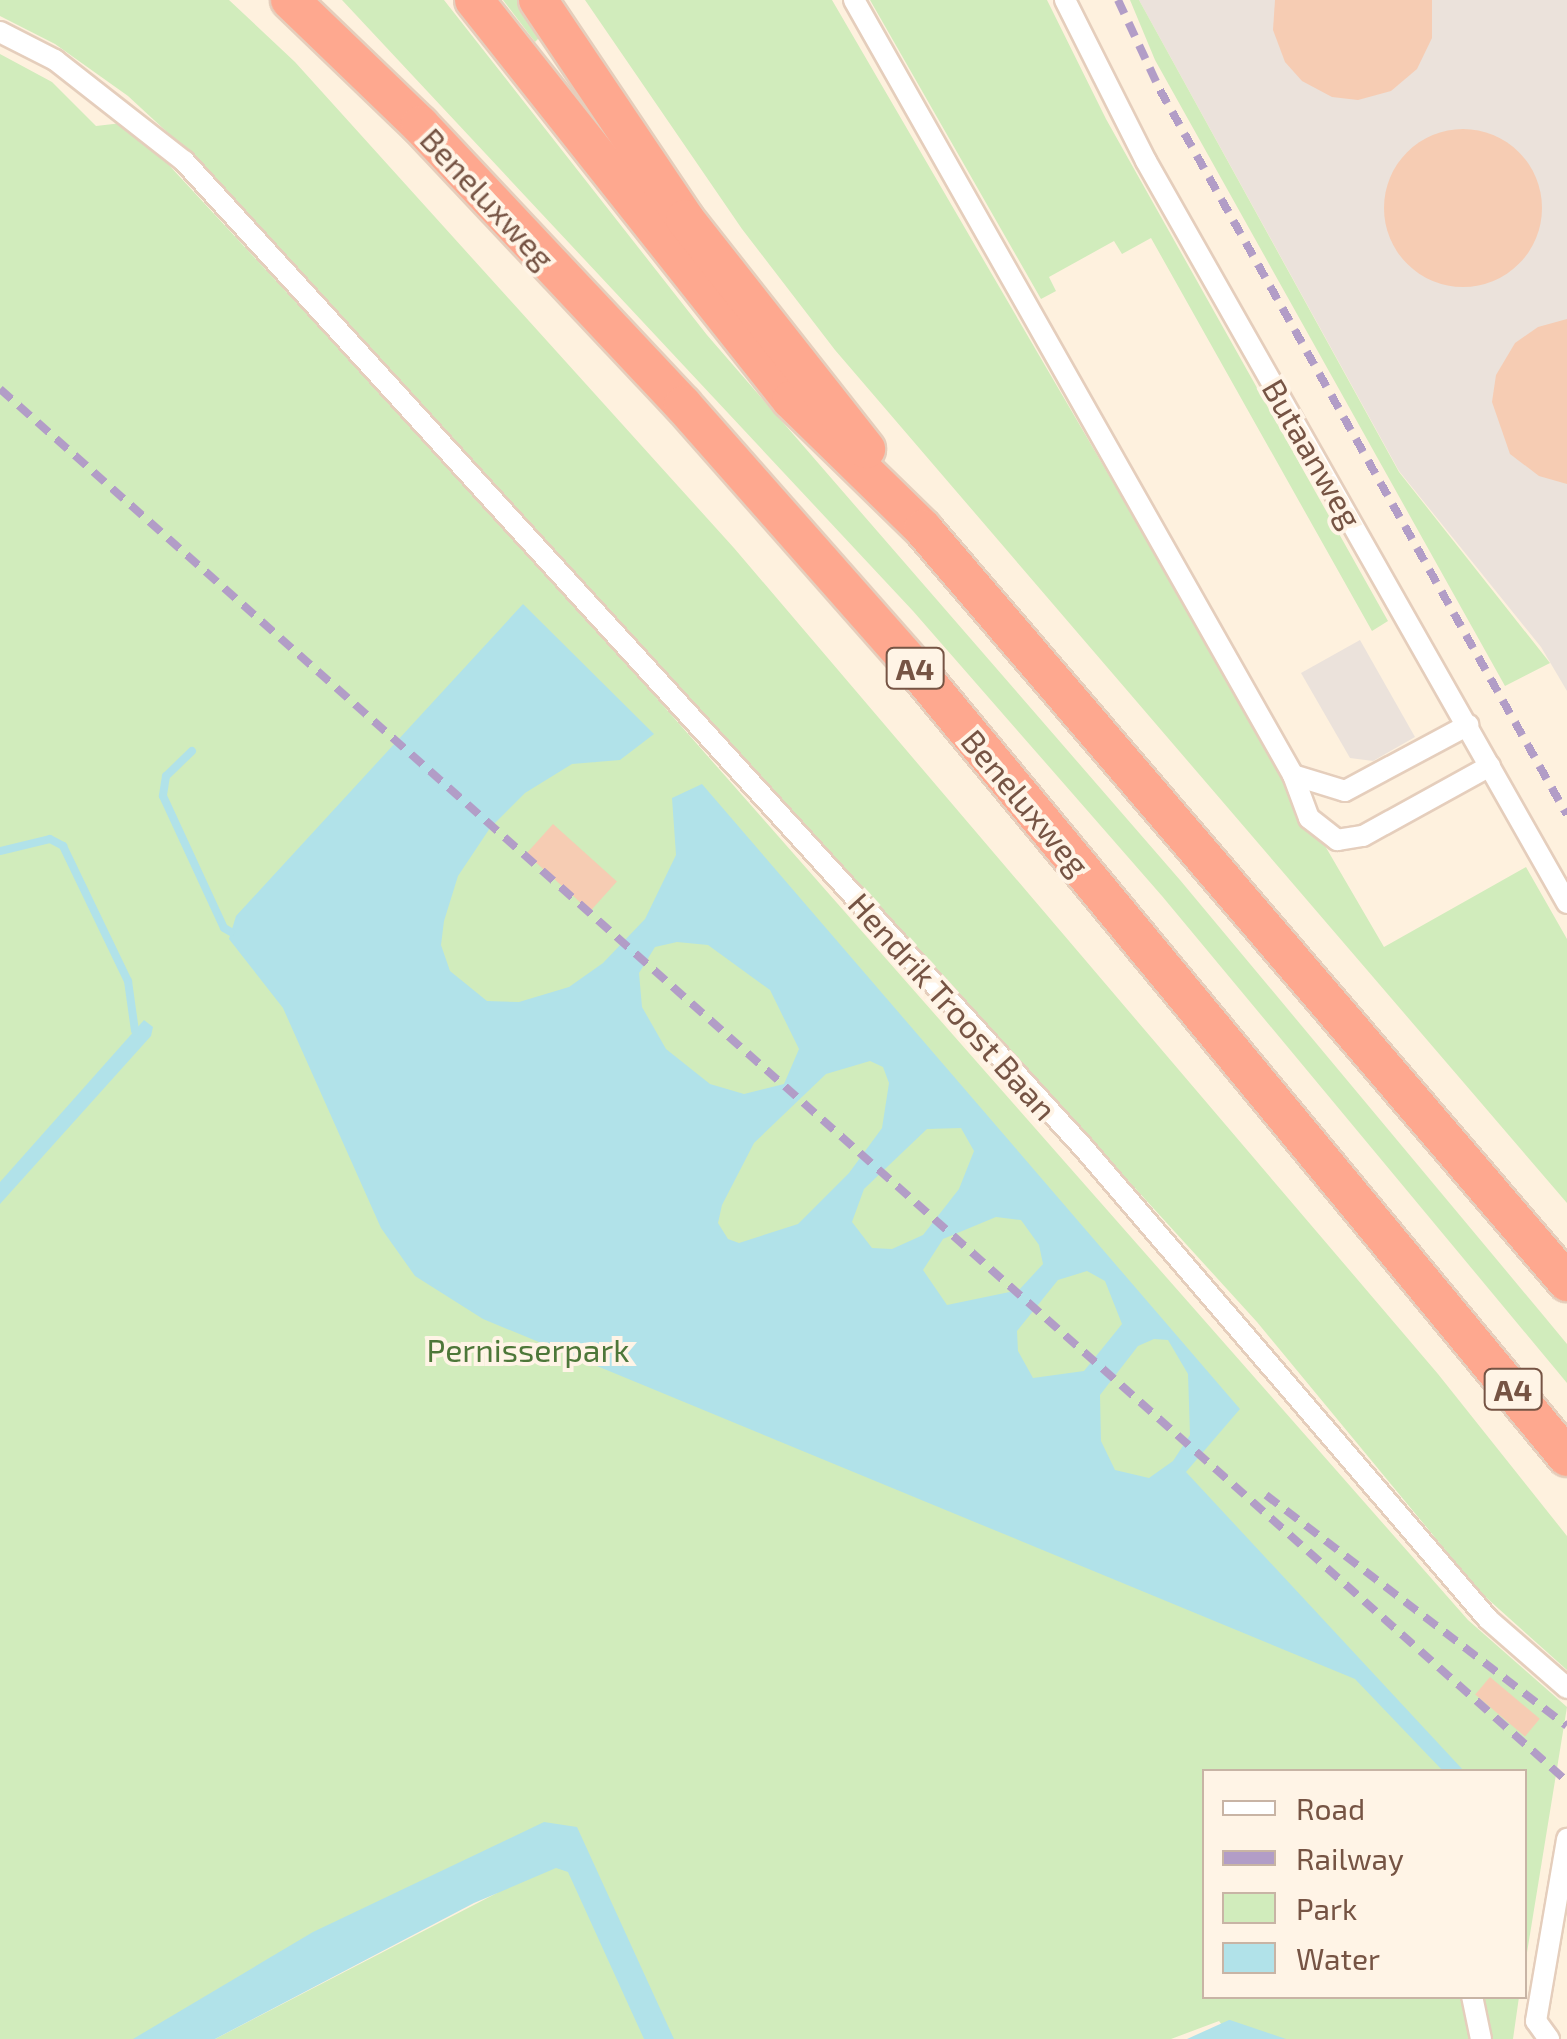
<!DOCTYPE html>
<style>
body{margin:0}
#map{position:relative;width:1567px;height:2039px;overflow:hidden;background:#fef1de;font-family:"Exo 2",sans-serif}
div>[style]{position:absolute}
.industrial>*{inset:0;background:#ebe2db}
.green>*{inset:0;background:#d1ecbc}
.water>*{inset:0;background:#b1e2e9}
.stream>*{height:8px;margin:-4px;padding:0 4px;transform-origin:4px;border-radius:4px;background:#b1e2e9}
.building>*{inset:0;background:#f6ccb3;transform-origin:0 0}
.round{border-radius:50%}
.roads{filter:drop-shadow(2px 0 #e5cebc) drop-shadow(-2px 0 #e5cebc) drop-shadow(0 2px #e5cebc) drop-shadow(0 -2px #e5cebc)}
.street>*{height:20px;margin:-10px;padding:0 10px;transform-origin:10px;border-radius:10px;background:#fff}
.highway>*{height:38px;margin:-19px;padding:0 19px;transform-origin:19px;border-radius:19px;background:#fea88f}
.rail>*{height:8px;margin-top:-4px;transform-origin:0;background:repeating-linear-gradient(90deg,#b29dc7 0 15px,transparent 0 25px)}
span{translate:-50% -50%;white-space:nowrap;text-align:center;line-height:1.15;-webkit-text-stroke:8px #fff4e6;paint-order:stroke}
.shield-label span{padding:2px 8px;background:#fff4e6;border:2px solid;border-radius:8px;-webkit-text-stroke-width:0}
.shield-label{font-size:30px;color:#765444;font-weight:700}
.street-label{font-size:32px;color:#765444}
.park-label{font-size:32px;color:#4d7739}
.legend{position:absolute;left:1202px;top:1769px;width:325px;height:230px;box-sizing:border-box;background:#fff4e6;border:2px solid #c8b4a5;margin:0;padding:12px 18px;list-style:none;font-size:30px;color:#765444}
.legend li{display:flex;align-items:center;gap:20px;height:50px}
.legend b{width:50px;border:2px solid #c8b4a5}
</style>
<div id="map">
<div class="industrial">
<i style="clip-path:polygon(1139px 0,1567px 0,1567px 691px,1541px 647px,1399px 471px)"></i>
<i style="clip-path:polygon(1360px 640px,1415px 737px,1373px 761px,1350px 758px,1301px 673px)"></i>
</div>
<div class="green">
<i style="clip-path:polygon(0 0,229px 0,295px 62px,734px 548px,1438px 1374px,1567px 1536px,1567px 1670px,1480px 1592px,1257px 1322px,206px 168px,128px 96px,55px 44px,0 16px)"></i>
<i style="clip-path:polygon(342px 0,444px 0,707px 335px,1180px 880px,1543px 1315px,1567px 1344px,1567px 1383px,1162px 896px,913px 611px)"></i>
<i style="clip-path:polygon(503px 0,517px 0,540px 37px,535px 42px)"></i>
<i style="clip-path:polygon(585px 0,832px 0,1384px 947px,1526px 867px,1567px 939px,1567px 1203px,835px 350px,742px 229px)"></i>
<i style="clip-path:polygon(870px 0,1047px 0,1106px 119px,1388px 621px,1372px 631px,1151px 238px,1122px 254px,1114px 241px,1049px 277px,1056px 291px,1041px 299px)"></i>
<i style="clip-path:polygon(1130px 0,1139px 0,1399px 472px,1550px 663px,1505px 686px,1155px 60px)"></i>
<i style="clip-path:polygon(0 54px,52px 82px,96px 126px,122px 123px,167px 163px,543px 569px,1468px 1620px,1567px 1707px,1525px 1965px,1524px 1772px,1204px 1772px,1204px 1996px,1519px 1997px,1513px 2039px,1232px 2039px,1219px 2021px,1171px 2039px,215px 2039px,497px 1893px,489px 1877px,210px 2039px,0 2039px)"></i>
</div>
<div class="water">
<i style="clip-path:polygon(evenodd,523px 604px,654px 734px,620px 760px,572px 764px,525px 793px,490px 828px,458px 876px,444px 921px,441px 945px,450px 971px,487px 1001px,519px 1002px,569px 987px,603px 963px,645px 919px,676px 855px,672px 798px,702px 784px,1240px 1409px,1186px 1472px,1464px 1771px,1443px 1771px,1355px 1679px,483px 1319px,415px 1276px,381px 1228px,283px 1008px,229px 939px,236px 916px,523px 604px,677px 942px,708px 945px,770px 990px,799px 1049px,784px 1084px,744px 1094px,710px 1084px,666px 1049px,642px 1007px,639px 973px,655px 947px,677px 942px,523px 604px,870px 1061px,883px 1067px,889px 1083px,882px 1128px,849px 1173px,798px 1224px,739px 1243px,728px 1239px,718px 1223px,722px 1205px,754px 1143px,826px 1074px,870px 1061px,523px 604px,961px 1128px,974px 1151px,959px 1189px,923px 1235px,892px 1249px,872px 1248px,852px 1222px,864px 1189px,927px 1129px,961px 1128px,523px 604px,996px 1217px,1021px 1220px,1039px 1245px,1043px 1264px,1019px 1290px,947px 1305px,923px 1270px,943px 1239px,996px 1217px,523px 604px,1087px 1271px,1105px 1281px,1122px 1324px,1084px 1371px,1033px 1378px,1018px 1351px,1017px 1331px,1058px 1280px,1087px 1271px,523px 604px,1154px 1339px,1168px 1340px,1188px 1374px,1190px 1435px,1173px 1461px,1149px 1478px,1115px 1470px,1101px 1441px,1100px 1395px,1138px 1346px,1154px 1339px)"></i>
<i style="clip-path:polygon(144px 1020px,153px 1027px,151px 1036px,0 1204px,0 1182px)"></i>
<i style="clip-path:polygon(544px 1822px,577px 1827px,674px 2039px,644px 2039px,568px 1872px,556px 1868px,474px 1903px,215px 2039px,133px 2039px,313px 1932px)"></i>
<i style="clip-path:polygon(1229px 2020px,1230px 2020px,1286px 2039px,1187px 2039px)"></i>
</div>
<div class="stream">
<i style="left:192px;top:751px;width:36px;rotate:136deg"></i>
<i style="left:166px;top:776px;width:20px;rotate:99deg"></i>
<i style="left:163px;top:796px;width:145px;rotate:65.2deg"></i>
<i style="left:224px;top:928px;width:8px;rotate:30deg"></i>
<i style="left:0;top:851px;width:51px;rotate:-13.5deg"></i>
<i style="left:50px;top:839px;width:15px;rotate:28deg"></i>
<i style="left:63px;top:846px;width:150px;rotate:64.3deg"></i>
<i style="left:128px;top:981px;width:50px;rotate:82deg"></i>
</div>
<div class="building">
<i style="clip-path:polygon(1275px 0,1432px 0,1432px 38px,1417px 69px,1391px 91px,1358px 100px,1332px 97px,1302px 81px,1285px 62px,1273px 30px)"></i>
<i class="round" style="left:1384px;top:129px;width:158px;height:158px"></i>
<i style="clip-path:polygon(1567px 319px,1567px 484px,1539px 476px,1510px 454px,1492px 402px,1496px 375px,1515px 343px,1538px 327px)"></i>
<i style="left:553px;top:824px;width:86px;height:40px;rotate:42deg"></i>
<i style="left:1490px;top:1677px;width:65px;height:23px;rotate:40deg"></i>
</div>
<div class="roads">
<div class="street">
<i style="left:854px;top:0;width:891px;rotate:60.47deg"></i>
<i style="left:1293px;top:775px;width:46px;rotate:69.6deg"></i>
<i style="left:1309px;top:818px;width:36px;rotate:38deg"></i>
<i style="left:1337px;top:840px;width:26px;rotate:-9deg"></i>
<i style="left:1363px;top:836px;width:145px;rotate:-28.9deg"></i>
<i style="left:1065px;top:0;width:180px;rotate:63.3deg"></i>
<i style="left:1146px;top:161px;width:853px;rotate:60.43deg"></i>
<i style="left:0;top:32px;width:62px;rotate:27deg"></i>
<i style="left:55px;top:60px;width:164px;rotate:38.1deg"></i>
<i style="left:184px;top:161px;width:1333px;rotate:47.65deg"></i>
<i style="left:1082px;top:1146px;width:623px;rotate:49.36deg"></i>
<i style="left:1488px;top:1619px;width:105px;rotate:41.1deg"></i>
<i style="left:1293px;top:775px;width:54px;rotate:17.1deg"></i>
<i style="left:1345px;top:791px;width:140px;rotate:-28.2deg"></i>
<i style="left:1472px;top:1996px;width:44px;rotate:78.2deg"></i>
<i style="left:1549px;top:2039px;width:22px;rotate:-126deg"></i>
<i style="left:1536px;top:2021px;width:185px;rotate:-80.3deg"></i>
</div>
<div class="highway">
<i style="left:290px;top:0;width:180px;rotate:43.9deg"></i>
<i style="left:420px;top:125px;width:384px;rotate:46.8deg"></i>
<i style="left:683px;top:405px;width:352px;rotate:48.6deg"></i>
<i style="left:916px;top:669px;width:1022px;rotate:50.44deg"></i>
<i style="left:474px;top:0;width:510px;rotate:51.6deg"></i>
<i style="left:791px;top:400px;width:185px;rotate:44.3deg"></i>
<i style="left:923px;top:529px;width:991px;rotate:49.46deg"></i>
<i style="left:538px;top:0;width:264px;rotate:56.1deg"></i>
<i style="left:685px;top:219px;width:293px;rotate:51.8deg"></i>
</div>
</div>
<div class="rail">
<i style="left:1118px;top:0;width:99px;rotate:65deg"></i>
<i style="left:1160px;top:90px;width:831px;rotate:60.69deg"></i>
<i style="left:0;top:389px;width:2096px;rotate:41.62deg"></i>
<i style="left:1266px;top:1495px;width:379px;rotate:37.5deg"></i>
</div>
<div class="shield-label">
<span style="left:915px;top:668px">A4</span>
<span style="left:1513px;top:1389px">A4</span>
</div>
<div class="street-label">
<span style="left:488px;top:198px;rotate:47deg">Beneluxweg</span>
<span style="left:1313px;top:453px;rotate:60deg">Butaanweg</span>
<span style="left:1026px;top:802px;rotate:50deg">Beneluxweg</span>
<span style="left:953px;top:1006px;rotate:48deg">Hendrik Troost Baan</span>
</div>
<div class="park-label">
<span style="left:528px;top:1349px">Pernisserpark</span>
</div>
<ul class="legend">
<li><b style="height:12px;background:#fff"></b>Road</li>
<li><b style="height:12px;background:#b29dc7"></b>Railway</li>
<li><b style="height:28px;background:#d1ecbc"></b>Park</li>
<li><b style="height:28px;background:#b1e2e9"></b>Water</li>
</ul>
</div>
